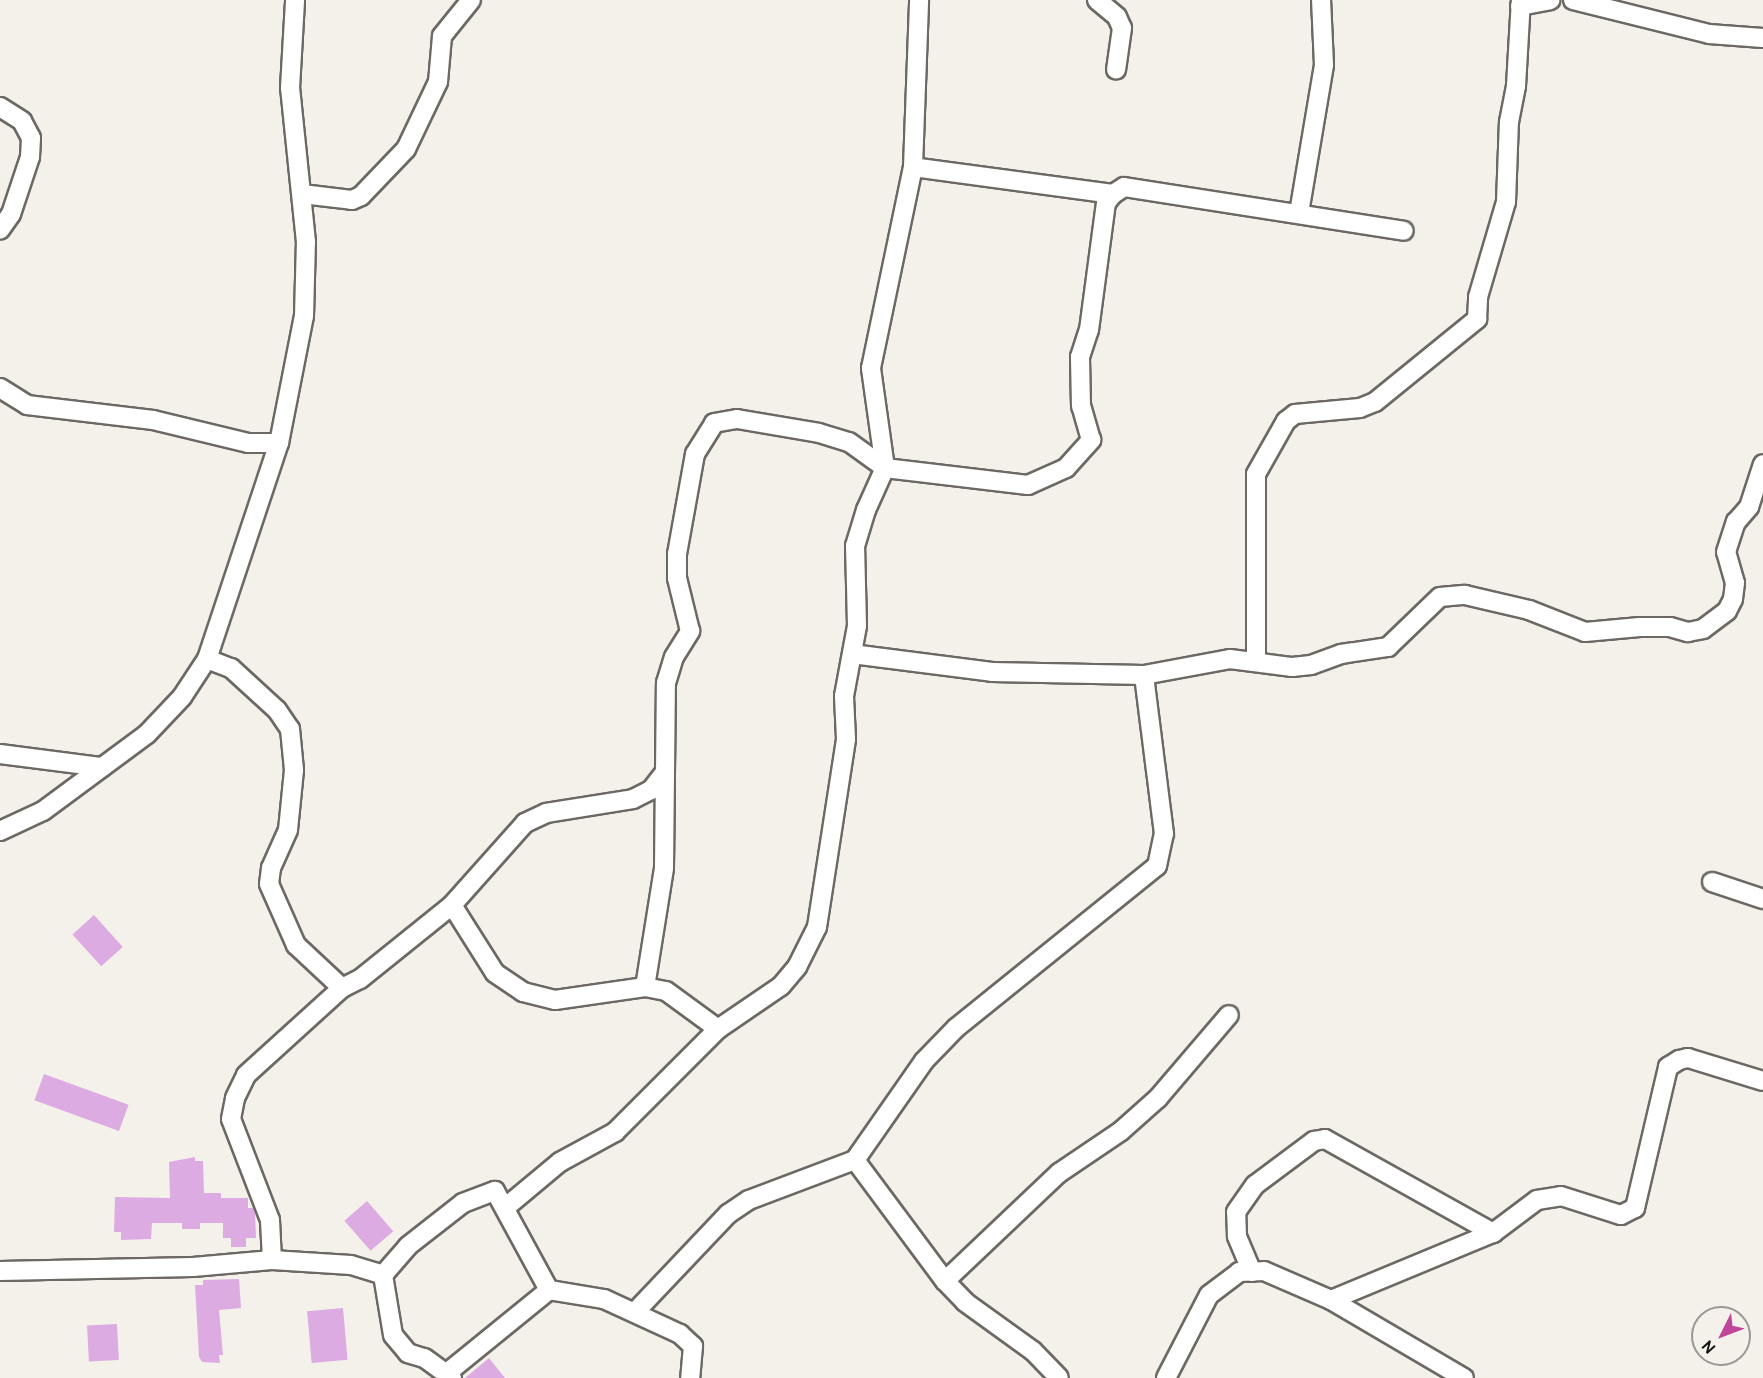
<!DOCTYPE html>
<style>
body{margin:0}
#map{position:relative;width:1763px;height:1378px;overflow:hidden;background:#f4f1eb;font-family:Cabin,sans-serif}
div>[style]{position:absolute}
.building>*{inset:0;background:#dcabe2;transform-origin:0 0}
.roads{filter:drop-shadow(2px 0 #6c6964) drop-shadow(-2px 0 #6c6964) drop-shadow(0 2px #6c6964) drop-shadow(0 -2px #6c6964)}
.minor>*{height:18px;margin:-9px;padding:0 9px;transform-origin:9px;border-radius:9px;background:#fff}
span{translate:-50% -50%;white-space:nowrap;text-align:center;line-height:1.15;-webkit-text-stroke:5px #f4f1eb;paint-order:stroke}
.north{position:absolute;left:1691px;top:1306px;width:60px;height:60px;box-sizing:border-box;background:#f4f1eb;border:2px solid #9a9893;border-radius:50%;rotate:228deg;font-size:16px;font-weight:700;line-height:24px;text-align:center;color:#131210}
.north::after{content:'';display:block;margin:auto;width:21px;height:27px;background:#c04699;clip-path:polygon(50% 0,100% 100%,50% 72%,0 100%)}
</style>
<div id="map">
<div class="building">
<i style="left:94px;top:915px;width:43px;height:29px;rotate:48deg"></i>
<i style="left:44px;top:1074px;width:90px;height:28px;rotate:20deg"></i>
<i style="clip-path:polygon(195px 1157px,195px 1161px,203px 1161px,204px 1193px,221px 1193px,221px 1198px,248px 1198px,248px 1208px,253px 1208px,255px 1213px,256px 1238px,246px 1238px,246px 1247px,231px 1247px,231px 1238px,223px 1238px,223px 1223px,200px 1223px,200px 1229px,182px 1229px,182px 1223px,152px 1223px,151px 1239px,121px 1240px,121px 1232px,114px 1232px,115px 1197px,170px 1198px,169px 1162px)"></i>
<i style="left:367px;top:1201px;width:40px;height:30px;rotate:49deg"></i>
<i style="clip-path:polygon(239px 1279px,241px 1308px,219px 1310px,223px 1355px,219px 1355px,220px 1363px,202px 1362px,199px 1357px,195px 1285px,203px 1285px,203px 1280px)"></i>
<i style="left:343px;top:1308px;width:52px;height:36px;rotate:85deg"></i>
<i style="left:117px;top:1324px;width:36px;height:30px;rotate:87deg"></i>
<i style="clip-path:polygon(489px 1358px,505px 1378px,465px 1378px)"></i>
</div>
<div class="roads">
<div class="minor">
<i style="left:1097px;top:0;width:26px;rotate:40deg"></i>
<i style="left:1117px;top:17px;width:12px;rotate:66deg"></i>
<i style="left:1122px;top:28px;width:42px;rotate:98.1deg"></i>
<i style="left:1573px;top:0;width:140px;rotate:14deg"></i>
<i style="left:1709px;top:34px;width:54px;rotate:4.2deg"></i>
<i style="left:1520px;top:6px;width:31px;rotate:-11deg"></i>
<i style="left:0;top:107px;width:26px;rotate:32deg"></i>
<i style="left:22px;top:121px;width:19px;rotate:62deg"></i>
<i style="left:31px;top:138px;width:19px;rotate:93deg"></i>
<i style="left:30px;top:157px;width:60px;rotate:108.4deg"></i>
<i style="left:11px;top:214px;width:19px;rotate:125deg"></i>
<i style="left:913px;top:167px;width:202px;rotate:7.7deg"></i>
<i style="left:302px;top:194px;width:50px;rotate:6.8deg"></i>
<i style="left:352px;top:200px;width:10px;rotate:-24deg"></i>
<i style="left:361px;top:196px;width:65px;rotate:-46.2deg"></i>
<i style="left:406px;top:149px;width:74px;rotate:-64.5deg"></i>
<i style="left:438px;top:82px;width:46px;rotate:-85deg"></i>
<i style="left:442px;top:36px;width:46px;rotate:-51.1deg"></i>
<i style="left:1299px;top:213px;width:150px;rotate:-80.4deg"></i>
<i style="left:1324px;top:65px;width:65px;rotate:-92.6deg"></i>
<i style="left:0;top:388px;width:32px;rotate:32deg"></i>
<i style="left:27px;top:405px;width:127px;rotate:6.8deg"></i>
<i style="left:153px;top:420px;width:98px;rotate:13.6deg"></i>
<i style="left:248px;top:443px;width:31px"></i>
<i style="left:852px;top:654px;width:141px;rotate:7.3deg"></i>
<i style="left:992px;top:672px;width:152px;rotate:1.1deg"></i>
<i style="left:1144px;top:675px;width:87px;rotate:-10.5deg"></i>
<i style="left:1230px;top:659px;width:63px;rotate:7.4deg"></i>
<i style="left:1292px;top:667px;width:19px;rotate:-6deg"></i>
<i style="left:1311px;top:665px;width:32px;rotate:-20deg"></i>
<i style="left:1341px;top:654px;width:48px;rotate:-8.5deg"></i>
<i style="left:1388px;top:647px;width:72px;rotate:-43.9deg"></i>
<i style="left:1440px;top:597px;width:25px;rotate:-5deg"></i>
<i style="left:1465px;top:595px;width:66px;rotate:13.2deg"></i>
<i style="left:1529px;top:610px;width:60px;rotate:21.4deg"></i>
<i style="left:1585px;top:632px;width:55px;rotate:-5.2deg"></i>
<i style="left:1640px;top:627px;width:30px"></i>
<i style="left:1670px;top:627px;width:19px;rotate:16deg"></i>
<i style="left:1688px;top:632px;width:15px;rotate:-11deg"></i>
<i style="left:1703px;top:629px;width:30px;rotate:-37deg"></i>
<i style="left:1727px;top:611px;width:13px;rotate:-63deg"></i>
<i style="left:1733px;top:599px;width:16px;rotate:-83deg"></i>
<i style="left:1735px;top:583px;width:32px;rotate:-106deg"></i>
<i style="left:1726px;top:552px;width:32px;rotate:-72deg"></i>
<i style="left:1736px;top:522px;width:20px;rotate:-49deg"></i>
<i style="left:1749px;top:507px;width:45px;rotate:-72deg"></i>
<i style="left:207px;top:659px;width:26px;rotate:21deg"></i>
<i style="left:231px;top:668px;width:62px;rotate:42.4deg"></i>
<i style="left:277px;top:710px;width:23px;rotate:56deg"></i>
<i style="left:290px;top:729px;width:41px;rotate:84.4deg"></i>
<i style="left:294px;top:770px;width:60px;rotate:95.7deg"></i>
<i style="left:288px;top:830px;width:42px;rotate:114.1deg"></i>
<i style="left:271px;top:868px;width:16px;rotate:97deg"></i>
<i style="left:269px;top:884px;width:67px;rotate:66.1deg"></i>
<i style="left:296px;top:945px;width:63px;rotate:43.1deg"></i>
<i style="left:1256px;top:661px;width:187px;rotate:-90deg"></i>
<i style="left:1256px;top:474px;width:61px;rotate:-60.5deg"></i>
<i style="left:1286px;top:421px;width:11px;rotate:-38deg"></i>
<i style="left:1295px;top:414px;width:65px;rotate:-5.3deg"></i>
<i style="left:1360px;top:408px;width:16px;rotate:-22deg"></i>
<i style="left:1375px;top:402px;width:132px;rotate:-39.1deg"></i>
<i style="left:1477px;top:319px;width:22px;rotate:-87deg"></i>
<i style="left:1478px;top:297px;width:99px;rotate:-73.6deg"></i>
<i style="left:1506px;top:202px;width:80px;rotate:-87.9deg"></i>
<i style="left:1509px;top:122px;width:37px;rotate:-79deg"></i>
<i style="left:1516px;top:86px;width:86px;rotate:-86.7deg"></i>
<i style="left:0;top:754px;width:103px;rotate:7.3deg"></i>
<i style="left:0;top:831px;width:47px;rotate:-24.9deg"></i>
<i style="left:43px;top:811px;width:129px;rotate:-36.5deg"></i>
<i style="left:147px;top:734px;width:51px;rotate:-46.6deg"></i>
<i style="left:182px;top:697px;width:45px;rotate:-56.7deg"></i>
<i style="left:207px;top:659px;width:228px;rotate:-71.6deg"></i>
<i style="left:279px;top:443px;width:129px;rotate:-78.9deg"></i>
<i style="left:304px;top:316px;width:74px;rotate:-88.5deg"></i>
<i style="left:306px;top:242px;width:155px;rotate:-95.9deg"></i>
<i style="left:290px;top:88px;width:88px;rotate:-86.7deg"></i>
<i style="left:1712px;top:882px;width:54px;rotate:18.4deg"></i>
<i style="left:452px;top:905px;width:80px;rotate:57.7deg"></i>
<i style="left:495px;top:973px;width:34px;rotate:34deg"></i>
<i style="left:523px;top:992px;width:33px;rotate:14deg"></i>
<i style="left:555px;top:1000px;width:91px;rotate:-8.2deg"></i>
<i style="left:645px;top:987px;width:21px;rotate:11deg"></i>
<i style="left:666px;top:991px;width:64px;rotate:36.2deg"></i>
<i style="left:645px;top:987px;width:121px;rotate:-80.9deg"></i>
<i style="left:664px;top:868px;width:96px;rotate:-89.4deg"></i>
<i style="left:855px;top:1160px;width:151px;rotate:53.4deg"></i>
<i style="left:945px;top:1281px;width:29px;rotate:46deg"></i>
<i style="left:965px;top:1302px;width:84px;rotate:35.8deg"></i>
<i style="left:1033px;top:1351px;width:37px;rotate:46deg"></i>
<i style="left:506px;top:1207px;width:70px;rotate:-39.8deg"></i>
<i style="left:560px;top:1162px;width:63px;rotate:-28.6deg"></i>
<i style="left:615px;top:1132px;width:146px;rotate:-45deg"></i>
<i style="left:718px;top:1029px;width:76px;rotate:-34.3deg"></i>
<i style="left:781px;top:986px;width:25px;rotate:-50deg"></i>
<i style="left:797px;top:967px;width:45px;rotate:-63.4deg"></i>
<i style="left:817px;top:927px;width:190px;rotate:-81.2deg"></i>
<i style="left:846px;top:739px;width:43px;rotate:-92.7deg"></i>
<i style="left:844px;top:696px;width:71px;rotate:-79.5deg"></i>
<i style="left:857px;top:626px;width:80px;rotate:-91.4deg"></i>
<i style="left:855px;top:546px;width:38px;rotate:-73deg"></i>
<i style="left:866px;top:510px;width:46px;rotate:-65.7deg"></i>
<i style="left:885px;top:468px;width:144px;rotate:6.8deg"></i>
<i style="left:1028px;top:485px;width:42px;rotate:-24.1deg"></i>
<i style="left:1066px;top:468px;width:38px;rotate:-48deg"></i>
<i style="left:1091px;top:440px;width:35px;rotate:-106deg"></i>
<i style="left:1081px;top:406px;width:49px;rotate:-91.2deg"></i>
<i style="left:1080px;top:357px;width:28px;rotate:-72deg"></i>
<i style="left:1089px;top:330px;width:128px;rotate:-82.4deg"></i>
<i style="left:1106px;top:203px;width:11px;rotate:-52deg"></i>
<i style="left:1113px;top:194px;width:13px;rotate:-32deg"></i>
<i style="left:1124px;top:187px;width:283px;rotate:8.9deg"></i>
<i style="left:272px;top:1260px;width:40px;rotate:-92.9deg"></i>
<i style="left:270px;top:1220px;width:108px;rotate:-111.1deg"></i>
<i style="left:231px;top:1119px;width:21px;rotate:-79deg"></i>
<i style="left:235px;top:1098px;width:25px;rotate:-64deg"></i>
<i style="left:246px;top:1075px;width:130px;rotate:-42.2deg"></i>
<i style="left:342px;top:988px;width:20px;rotate:-27deg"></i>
<i style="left:360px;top:979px;width:118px;rotate:-38.8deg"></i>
<i style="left:452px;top:905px;width:110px;rotate:-48.3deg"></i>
<i style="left:525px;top:823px;width:23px;rotate:-25deg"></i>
<i style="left:546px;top:813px;width:88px;rotate:-9.1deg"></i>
<i style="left:633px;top:799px;width:20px;rotate:-27deg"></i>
<i style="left:651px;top:790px;width:23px;rotate:-52deg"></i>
<i style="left:665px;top:772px;width:89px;rotate:-89.4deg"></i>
<i style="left:666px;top:683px;width:27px;rotate:-73deg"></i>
<i style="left:674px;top:657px;width:31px;rotate:-58deg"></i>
<i style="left:690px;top:631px;width:55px;rotate:-103.8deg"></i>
<i style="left:677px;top:578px;width:24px;rotate:-90deg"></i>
<i style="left:677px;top:554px;width:102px;rotate:-79.8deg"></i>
<i style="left:695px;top:454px;width:36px;rotate:-58deg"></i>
<i style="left:714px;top:423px;width:23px;rotate:-10deg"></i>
<i style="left:737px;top:419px;width:83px;rotate:9.7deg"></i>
<i style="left:819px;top:433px;width:31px;rotate:17deg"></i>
<i style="left:849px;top:442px;width:44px;rotate:35.8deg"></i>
<i style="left:885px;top:468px;width:101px;rotate:-98deg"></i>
<i style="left:871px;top:368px;width:205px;rotate:-78.2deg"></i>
<i style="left:913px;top:167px;width:167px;rotate:-87.9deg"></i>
<i style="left:0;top:1271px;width:193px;rotate:-1.2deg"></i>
<i style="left:193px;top:1267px;width:79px;rotate:-5.1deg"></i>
<i style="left:272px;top:1260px;width:79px;rotate:3.6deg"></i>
<i style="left:351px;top:1265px;width:34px;rotate:17deg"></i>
<i style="left:1252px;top:1272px;width:39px;rotate:-113deg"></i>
<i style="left:1237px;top:1236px;width:24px;rotate:-92deg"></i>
<i style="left:1236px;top:1212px;width:33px;rotate:-55deg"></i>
<i style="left:1255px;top:1185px;width:74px;rotate:-36.7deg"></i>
<i style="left:1314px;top:1141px;width:11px;rotate:-10deg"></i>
<i style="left:1325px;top:1139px;width:193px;rotate:29.2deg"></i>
<i style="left:945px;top:1281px;width:157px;rotate:-43.5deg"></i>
<i style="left:1059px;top:1173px;width:75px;rotate:-34.1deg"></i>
<i style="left:1121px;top:1131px;width:50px;rotate:-41.7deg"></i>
<i style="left:1158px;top:1098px;width:109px;rotate:-49.5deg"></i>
<i style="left:1331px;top:1300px;width:175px;rotate:-22.5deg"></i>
<i style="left:1493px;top:1233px;width:55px;rotate:-36.9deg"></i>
<i style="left:1537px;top:1200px;width:24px;rotate:-9deg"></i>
<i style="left:1561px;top:1196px;width:63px;rotate:17.6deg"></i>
<i style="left:1621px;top:1215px;width:16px;rotate:-27deg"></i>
<i style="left:1635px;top:1208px;width:145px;rotate:-76.8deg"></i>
<i style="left:1668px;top:1067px;width:13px;rotate:-32deg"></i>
<i style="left:1679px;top:1060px;width:9px;rotate:-13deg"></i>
<i style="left:1688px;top:1058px;width:78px;rotate:17deg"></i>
<i style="left:636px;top:1311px;width:134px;rotate:-46.5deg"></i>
<i style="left:728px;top:1214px;width:25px;rotate:-34deg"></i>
<i style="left:749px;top:1200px;width:113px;rotate:-20.7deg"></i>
<i style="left:855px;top:1160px;width:121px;rotate:-55.1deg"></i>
<i style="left:924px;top:1061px;width:46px;rotate:-45.9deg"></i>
<i style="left:956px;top:1028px;width:258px;rotate:-38.9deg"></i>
<i style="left:1157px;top:866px;width:33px;rotate:-78deg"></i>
<i style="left:1164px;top:834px;width:160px;rotate:-97.2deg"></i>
<i style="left:447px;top:1373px;width:132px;rotate:-39.1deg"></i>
<i style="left:549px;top:1290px;width:56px;rotate:9.3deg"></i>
<i style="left:604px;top:1299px;width:84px;rotate:24.7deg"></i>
<i style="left:680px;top:1334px;width:18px;rotate:43deg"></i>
<i style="left:693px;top:1346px;width:32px;rotate:95deg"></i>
<i style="left:452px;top:1378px;width:34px;rotate:-144deg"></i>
<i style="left:424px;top:1358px;width:17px;rotate:-163deg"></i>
<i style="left:408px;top:1353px;width:23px;rotate:-130deg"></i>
<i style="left:393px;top:1335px;width:61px;rotate:-99.5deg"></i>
<i style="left:383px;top:1275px;width:38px;rotate:-49deg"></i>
<i style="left:408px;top:1246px;width:70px;rotate:-38deg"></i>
<i style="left:463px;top:1203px;width:34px;rotate:-21deg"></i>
<i style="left:495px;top:1191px;width:113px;rotate:61.4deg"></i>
<i style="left:1166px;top:1378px;width:93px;rotate:-62.6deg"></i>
<i style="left:1209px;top:1295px;width:38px;rotate:-37deg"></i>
<i style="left:1239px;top:1272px;width:25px;rotate:-2deg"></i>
<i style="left:1264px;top:1271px;width:73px;rotate:23.4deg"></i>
<i style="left:1331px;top:1300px;width:154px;rotate:30.4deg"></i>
</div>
</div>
<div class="north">N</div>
</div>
